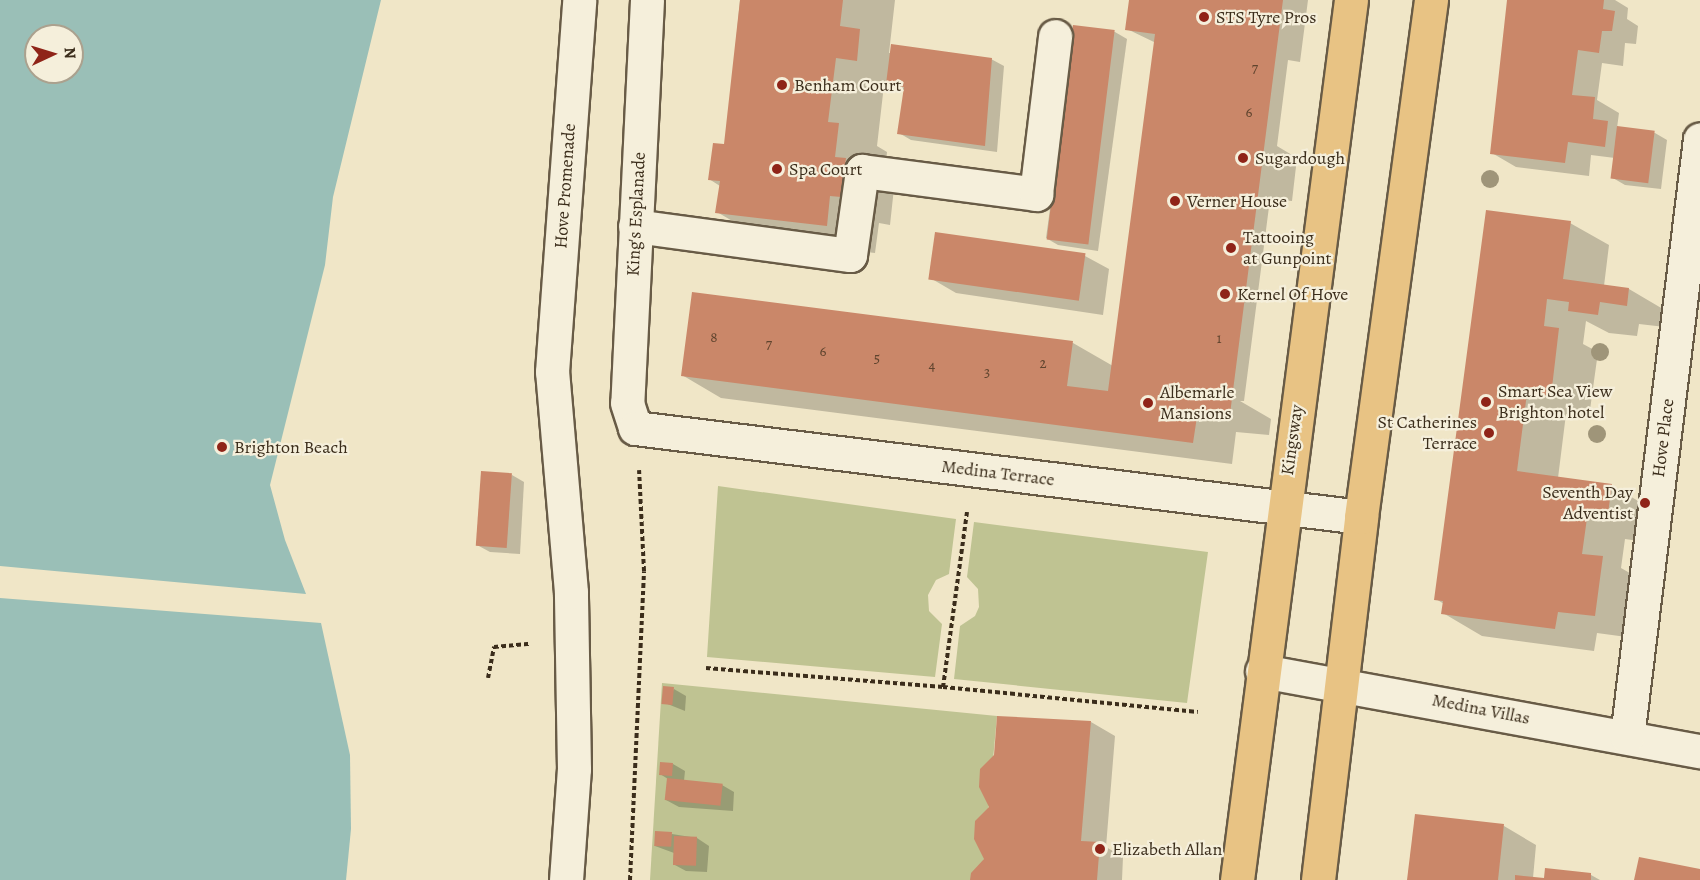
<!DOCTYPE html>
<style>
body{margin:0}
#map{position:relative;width:1700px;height:880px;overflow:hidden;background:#f0e6c7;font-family:Alegreya,serif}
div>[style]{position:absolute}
.green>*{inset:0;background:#bfc392}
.water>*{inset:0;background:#9abfb7}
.shadow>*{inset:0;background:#0003}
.building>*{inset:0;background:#ca8769;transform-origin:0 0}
.path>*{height:4px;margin-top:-2px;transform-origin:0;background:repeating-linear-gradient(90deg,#3b2d1b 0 4.5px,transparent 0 7.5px)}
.roads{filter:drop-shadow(2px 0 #685b46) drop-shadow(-2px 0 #685b46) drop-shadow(0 2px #685b46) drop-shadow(0 -2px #685b46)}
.minor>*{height:33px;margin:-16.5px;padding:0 16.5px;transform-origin:16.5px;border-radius:16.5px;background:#f5efdb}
.major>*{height:33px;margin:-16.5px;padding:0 16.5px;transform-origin:16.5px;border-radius:16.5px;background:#e8c384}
.trees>*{width:18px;height:18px;margin:-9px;border-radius:50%;background:#9f9579}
.dots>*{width:16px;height:16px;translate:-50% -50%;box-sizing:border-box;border:3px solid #f5efdb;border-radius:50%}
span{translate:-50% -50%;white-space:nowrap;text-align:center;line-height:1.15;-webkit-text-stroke:4.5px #f5efdb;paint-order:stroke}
.number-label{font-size:15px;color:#5f442e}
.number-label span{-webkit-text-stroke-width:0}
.poi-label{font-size:18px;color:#3b2d1b}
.left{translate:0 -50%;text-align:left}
.right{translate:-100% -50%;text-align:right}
.street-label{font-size:18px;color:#3b2d1b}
.north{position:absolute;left:24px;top:24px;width:60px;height:60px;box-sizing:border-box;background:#f5efdb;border:2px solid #aba18e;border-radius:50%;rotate:86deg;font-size:16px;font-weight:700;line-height:24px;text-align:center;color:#3b2d1b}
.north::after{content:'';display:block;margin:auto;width:21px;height:27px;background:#8f2418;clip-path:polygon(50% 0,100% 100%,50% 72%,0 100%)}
</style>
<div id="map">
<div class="green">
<i style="clip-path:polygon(718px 486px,956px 519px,949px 574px,936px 580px,928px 595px,929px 611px,942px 624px,935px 677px,707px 657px)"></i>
<i style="clip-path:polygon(974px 522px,1208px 552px,1187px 703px,954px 679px,960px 626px,975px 616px,979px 607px,978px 589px,967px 577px)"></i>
<i style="clip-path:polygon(662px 683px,997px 716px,982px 880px,650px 880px)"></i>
</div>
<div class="water">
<i style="clip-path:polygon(evenodd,0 0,381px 0,333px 197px,325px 265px,270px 485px,285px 540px,306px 594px,0 566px,0 0,36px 36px,72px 36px,72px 72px,36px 72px,36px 36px)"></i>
<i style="clip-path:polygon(0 598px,321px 623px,350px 755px,351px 829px,346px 880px,0 880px)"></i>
</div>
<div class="shadow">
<i style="clip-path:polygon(740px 0,895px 0,889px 53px,991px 59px,1004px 66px,997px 152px,911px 140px,899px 133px,905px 91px,884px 85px,877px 146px,887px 152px,884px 182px,894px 188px,890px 225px,879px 223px,875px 253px,765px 240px,717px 212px,720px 186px,709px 179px,726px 146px)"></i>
<i style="clip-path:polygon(1130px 0,1308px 0,1300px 62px,1288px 60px,1277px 146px,1297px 158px,1292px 201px,1270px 199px,1244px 401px,1240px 401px,1271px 419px,1269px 435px,1236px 432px,1232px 464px,721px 398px,682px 375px,1073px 343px,1113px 366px,1156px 43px,1127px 29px)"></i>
<i style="clip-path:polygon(1509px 0,1615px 0,1628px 8px,1627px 19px,1638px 26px,1636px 44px,1625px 43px,1623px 66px,1602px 63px,1597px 100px,1619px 113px,1617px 128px,1655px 133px,1667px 140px,1661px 189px,1625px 185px,1613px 178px,1615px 158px,1591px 155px,1589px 176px,1516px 167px,1492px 153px)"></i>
<i style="clip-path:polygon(1075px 27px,1115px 32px,1127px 39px,1098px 251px,1058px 245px,1046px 238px)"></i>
<i style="clip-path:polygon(1570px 223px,1609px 245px,1604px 286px,1629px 289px,1668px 312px,1665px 327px,1639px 324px,1637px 336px,1609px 333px,1586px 321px,1583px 344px,1598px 352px,1589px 417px,1566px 414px,1558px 478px,1611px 485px,1650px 508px,1646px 542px,1625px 539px,1621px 568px,1642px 580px,1634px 638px,1597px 633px,1594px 651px,1482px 636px,1443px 613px,1444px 604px,1436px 599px)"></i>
<i style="clip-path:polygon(1085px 256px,1109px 269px,1103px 315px,956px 293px,932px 279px)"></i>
<i style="clip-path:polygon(512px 475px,524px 482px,520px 554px,490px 552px,477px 545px)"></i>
<i style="clip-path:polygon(674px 689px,686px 696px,685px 711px,665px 703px)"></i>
<i style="clip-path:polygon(1091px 722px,1115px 736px,1106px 847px,1123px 857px,1122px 880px,972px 880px)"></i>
<i style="clip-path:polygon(673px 764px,685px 771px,684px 781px,722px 785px,734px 792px,733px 811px,679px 807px,666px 800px,668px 779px,660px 774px)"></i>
<i style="clip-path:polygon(1504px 826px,1536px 845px,1533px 878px,1546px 880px,1409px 880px)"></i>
<i style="clip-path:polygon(672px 834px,697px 838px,709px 846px,707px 872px,686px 871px,673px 864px,674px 853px,655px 846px)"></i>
<i style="clip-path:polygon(1591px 875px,1600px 880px,1546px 880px)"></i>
</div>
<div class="building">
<i style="clip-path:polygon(740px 0,843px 0,840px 26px,860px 29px,857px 61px,836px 58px,828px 122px,839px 123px,835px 157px,846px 158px,841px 197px,830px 196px,827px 226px,715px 213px,720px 181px,708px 180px,713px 143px,724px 144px)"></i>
<i style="clip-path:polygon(1129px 0,1283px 0,1230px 414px,1198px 410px,1193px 443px,681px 376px,692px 292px,1073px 341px,1067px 386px,1108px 391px,1155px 34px,1125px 30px)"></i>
<i style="clip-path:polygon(1507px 0,1604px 0,1603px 9px,1615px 11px,1612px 31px,1602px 31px,1599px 53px,1578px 50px,1572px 95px,1595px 97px,1593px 119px,1608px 121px,1605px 147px,1568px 142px,1565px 163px,1490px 154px)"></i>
<i style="left:1073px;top:25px;width:42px;height:216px;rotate:7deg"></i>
<i style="clip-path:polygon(891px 44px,992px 58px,985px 146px,897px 134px,904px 87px,886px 84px)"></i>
<i style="left:1617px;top:126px;width:38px;height:53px;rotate:7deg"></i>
<i style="clip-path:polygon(1486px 210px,1571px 221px,1563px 279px,1629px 288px,1627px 306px,1600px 302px,1598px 315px,1568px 311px,1569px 302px,1547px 299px,1544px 326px,1559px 328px,1551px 396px,1527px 393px,1517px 471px,1612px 484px,1607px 521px,1587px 518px,1582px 554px,1603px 556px,1595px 616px,1558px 612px,1555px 629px,1441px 614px,1443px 601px,1434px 600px)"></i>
<i style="left:935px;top:232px;width:152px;height:48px;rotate:8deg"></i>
<i style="left:481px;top:471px;width:31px;height:75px;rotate:4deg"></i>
<i style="left:663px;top:686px;width:11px;height:18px;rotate:5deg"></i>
<i style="clip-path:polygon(997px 716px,1091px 721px,1081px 841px,1100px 842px,1097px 880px,970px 880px,971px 873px,984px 859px,974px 839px,975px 821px,989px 807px,979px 787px,980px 769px,994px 755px)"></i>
<i style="left:660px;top:762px;width:13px;height:13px;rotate:4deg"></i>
<i style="left:667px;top:778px;width:56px;height:22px;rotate:6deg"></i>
<i style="clip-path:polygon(1415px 814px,1504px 824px,1498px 880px,1407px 880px)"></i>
<i style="left:655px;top:831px;width:17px;height:15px;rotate:3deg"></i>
<i style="left:674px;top:836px;width:23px;height:29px;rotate:2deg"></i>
<i style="clip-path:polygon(1639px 857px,1700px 869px,1700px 880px,1634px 880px)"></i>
<i style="clip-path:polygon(1545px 868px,1591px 873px,1591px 880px,1515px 880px,1515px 875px,1544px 878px)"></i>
</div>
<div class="path">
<i style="left:967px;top:512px;width:177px;rotate:97.8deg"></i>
<i style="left:943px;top:687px;width:256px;rotate:5.6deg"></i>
<i style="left:706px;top:668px;width:238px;rotate:4.6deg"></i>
<i style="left:488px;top:678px;width:32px;rotate:-79deg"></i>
<i style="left:494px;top:647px;width:36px;rotate:-5deg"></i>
<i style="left:630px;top:880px;width:309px;rotate:-87.4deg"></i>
<i style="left:644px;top:571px;width:101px;rotate:-92.8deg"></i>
</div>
<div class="roads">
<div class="minor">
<i style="left:647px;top:0;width:403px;rotate:92.8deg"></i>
<i style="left:627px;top:403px;width:26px;rotate:72deg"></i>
<i style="left:635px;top:428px;width:731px;rotate:6.99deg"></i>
<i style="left:635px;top:226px;width:217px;rotate:7.7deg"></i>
<i style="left:850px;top:255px;width:85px;rotate:-81.9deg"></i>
<i style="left:862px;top:171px;width:176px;rotate:7.5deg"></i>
<i style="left:1036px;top:194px;width:159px;rotate:-83.1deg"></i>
<i style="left:1262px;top:671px;width:445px;rotate:10.4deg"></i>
<i style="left:1627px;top:737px;width:602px;rotate:-83.04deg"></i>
<i style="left:566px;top:880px;width:111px;rotate:-85.9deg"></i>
<i style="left:574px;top:769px;width:177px;rotate:-91deg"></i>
<i style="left:571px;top:592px;width:221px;rotate:-94.9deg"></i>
<i style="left:552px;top:372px;width:373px;rotate:-85.8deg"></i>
</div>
<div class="major">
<i style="left:1237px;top:880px;width:887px;rotate:-82.62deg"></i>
<i style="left:1318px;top:880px;width:366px;rotate:-83.2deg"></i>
<i style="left:1361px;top:517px;width:522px;rotate:-82.29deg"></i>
</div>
</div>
<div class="trees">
<i style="left:1490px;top:179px"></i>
<i style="left:1600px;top:352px"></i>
<i style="left:1597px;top:434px"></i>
</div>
<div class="dots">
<i style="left:1204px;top:17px;background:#8f2418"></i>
<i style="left:782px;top:85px;background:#8f2418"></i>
<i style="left:1243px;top:158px;background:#8f2418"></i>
<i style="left:777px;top:169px;background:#8f2418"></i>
<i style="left:1175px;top:201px;background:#8f2418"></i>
<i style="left:1231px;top:248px;background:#8f2418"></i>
<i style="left:1225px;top:294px;background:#8f2418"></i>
<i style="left:1486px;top:402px;background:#8f2418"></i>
<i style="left:1148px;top:403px;background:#8f2418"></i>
<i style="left:1489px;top:433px;background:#8f2418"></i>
<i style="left:222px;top:447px;background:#8f2418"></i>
<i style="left:1645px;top:503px;background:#8f2418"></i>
<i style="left:1100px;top:849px;background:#8f2418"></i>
</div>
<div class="number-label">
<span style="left:1255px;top:69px">7</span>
<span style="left:1249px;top:113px">6</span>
<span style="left:714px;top:338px">8</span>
<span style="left:1219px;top:339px">1</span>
<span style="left:769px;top:345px">7</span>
<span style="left:823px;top:352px">6</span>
<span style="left:877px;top:359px">5</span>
<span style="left:1043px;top:364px">2</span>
<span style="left:932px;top:366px">4</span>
<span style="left:987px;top:373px">3</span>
</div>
<div class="poi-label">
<span class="left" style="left:1216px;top:17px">STS Tyre Pros</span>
<span class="left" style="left:794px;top:85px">Benham Court</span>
<span class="left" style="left:1255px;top:158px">Sugardough</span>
<span class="left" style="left:789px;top:169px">Spa Court</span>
<span class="left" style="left:1187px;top:201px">Verner House</span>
<span class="left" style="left:1243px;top:248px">Tattooing<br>at Gunpoint</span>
<span class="left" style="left:1237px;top:294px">Kernel Of Hove</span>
<span class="left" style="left:1498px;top:402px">Smart Sea View<br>Brighton hotel</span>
<span class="left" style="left:1160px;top:403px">Albemarle<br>Mansions</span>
<span class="right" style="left:1477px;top:433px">St Catherines<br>Terrace</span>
<span class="left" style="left:234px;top:447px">Brighton Beach</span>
<span class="right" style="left:1633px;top:503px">Seventh Day<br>Adventist</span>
<span class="left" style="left:1112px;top:849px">Elizabeth Allan</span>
</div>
<div class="street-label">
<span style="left:565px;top:186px;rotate:-86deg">Hove Promenade</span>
<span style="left:636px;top:214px;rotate:-87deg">King's Esplanade</span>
<span style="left:1663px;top:438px;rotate:-83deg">Hove Place</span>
<span style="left:1292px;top:440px;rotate:-82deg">Kingsway</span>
<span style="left:998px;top:473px;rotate:7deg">Medina Terrace</span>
<span style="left:1481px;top:709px;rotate:11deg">Medina Villas</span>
</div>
<div class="north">N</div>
</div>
